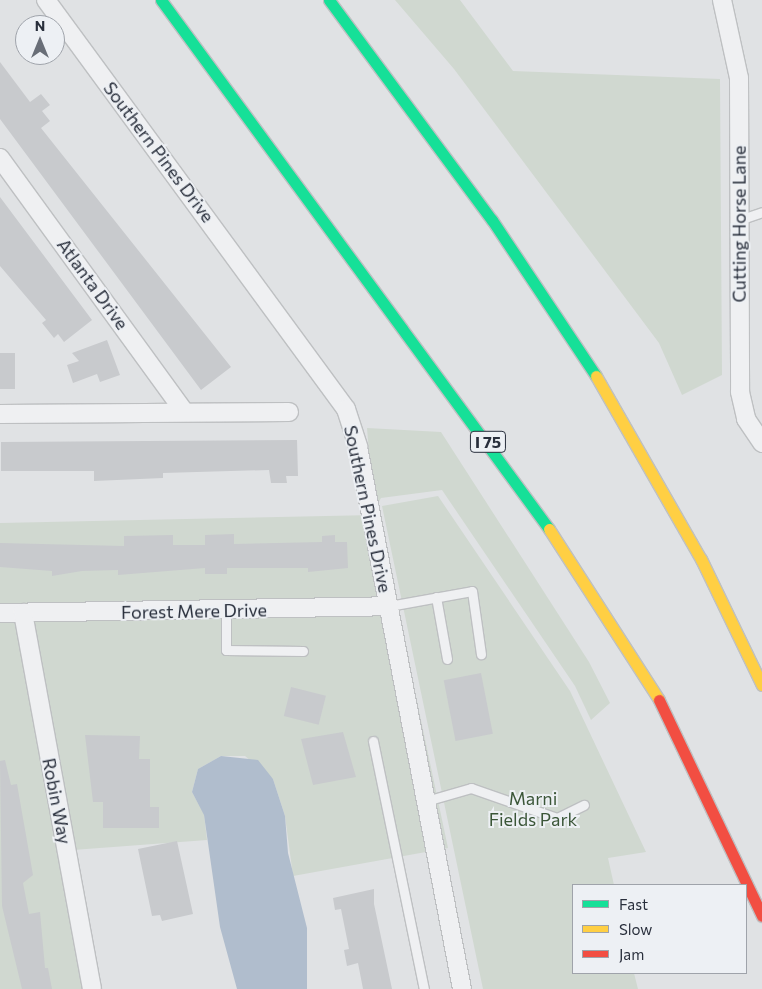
<!DOCTYPE html>
<style>
body{margin:0}
#map{position:relative;width:762px;height:989px;overflow:hidden;background:#e0e2e4;font-family:Commissioner,sans-serif}
div>[style]{position:absolute}
.green>*{inset:0;background:#d0d8d0}
.water>*{inset:0;background:#b0bdcd}
.building>*{inset:0;background:#c8cacd;transform-origin:0 0}
.roads{filter:drop-shadow(1px 0 #bec0c2) drop-shadow(-1px 0 #bec0c2) drop-shadow(0 1px #bec0c2) drop-shadow(0 -1px #bec0c2)}
.lane>*{height:9px;margin:-4.5px;padding:0 4.5px;transform-origin:4.5px;border-radius:4.5px;background:#eff0f2}
.street>*{height:18px;margin:-9px;padding:0 9px;transform-origin:9px;border-radius:9px;background:#eff0f2}
.fast>*{height:11px;margin:-5.5px;padding:0 5.5px;transform-origin:5.5px;border-radius:5.5px;background:#16e098}
.slow>*{height:11px;margin:-5.5px;padding:0 5.5px;transform-origin:5.5px;border-radius:5.5px;background:#ffcf43}
.jam>*{height:11px;margin:-5.5px;padding:0 5.5px;transform-origin:5.5px;border-radius:5.5px;background:#f24e42}
span{translate:-50% -50%;white-space:nowrap;text-align:center;line-height:1.15;-webkit-text-stroke:4px #edf0f4;paint-order:stroke}
.shield-label span{padding:1px 4px;background:#edf0f4;border:1px solid;border-radius:4px;-webkit-text-stroke-width:0}
.shield-label{font-size:16px;color:#292f3c;font-weight:700}
.street-label{font-size:18px;color:#292f3c}
.park-label{font-size:18px;color:#3b5638}
.legend{position:absolute;left:572px;top:884px;width:175px;height:90px;box-sizing:border-box;background:#edf0f4;border:1px solid #9fa3aa;margin:0;padding:6px 9px;list-style:none;font-size:15px;color:#292f3c}
.legend li{display:flex;align-items:center;gap:10px;height:25px}
.legend b{width:25px;border:1px solid #9fa3aa}
.north{position:absolute;left:15px;top:15px;width:50px;height:50px;box-sizing:border-box;background:#edf0f4;border:1px solid #9fa3aa;border-radius:50%;rotate:0deg;font-size:14px;font-weight:700;line-height:20px;text-align:center;color:#292f3c}
.north::after{content:'';display:block;margin:auto;width:18px;height:22px;background:#696e77;clip-path:polygon(50% 0,100% 100%,50% 72%,0 100%)}
</style>
<div id="map">
<div class="green">
<i style="clip-path:polygon(395px 0,460px 0,513px 71px,720px 79px,722px 375px,682px 395px,659px 343px,454px 69px)"></i>
<i style="clip-path:polygon(367px 428px,441px 432px,589px 662px,610px 703px,591px 720px,575px 686px,442px 490px,381px 498px,376px 507px,448px 848px,293px 876px,285px 816px,273px 779px,245px 756px,221px 756px,198px 769px,192px 792px,204px 814px,207px 840px,73px 850px,97px 989px,0 989px,0 523px,374px 515px)"></i>
<i style="clip-path:polygon(438px 496px,570px 691px,646px 852px,608px 858px,614px 885px,573px 885px,573px 973px,634px 973px,638px 989px,483px 989px,382px 506px)"></i>
</div>
<div class="water">
<i style="clip-path:polygon(221px 756px,258px 760px,273px 779px,285px 816px,288px 853px,307px 928px,307px 989px,237px 989px,220px 927px,204px 815px,192px 792px,198px 769px)"></i>
</div>
<div class="building">
<i style="clip-path:polygon(0 62px,30px 102px,41px 94px,50px 105px,42px 111px,50px 121px,41px 128px,231px 367px,201px 390px,0 119px)"></i>
<i style="clip-path:polygon(0 197px,92px 320px,64px 342px,58px 334px,54px 338px,42px 323px,46px 320px,0 266px)"></i>
<i style="clip-path:polygon(107px 340px,120px 375px,100px 382px,97px 374px,73px 383px,67px 365px,79px 361px,72px 353px)"></i>
<i style="left:0;top:353px;width:15px;height:36px"></i>
<i style="clip-path:polygon(297px 440px,298px 476px,286px 476px,287px 483px,271px 483px,269px 470px,163px 473px,163px 478px,94px 481px,94px 471px,1px 471px,1px 442px)"></i>
<i style="clip-path:polygon(234px 534px,234px 544px,322px 542px,322px 536px,335px 535px,335px 542px,347px 542px,348px 568px,308px 572px,308px 568px,227px 568px,227px 574px,205px 574px,205px 568px,118px 575px,118px 570px,82px 571px,52px 576px,52px 571px,0 567px,0 543px,124px 546px,124px 536px,173px 535px,173px 545px,205px 545px,205px 535px)"></i>
<i style="left:481px;top:673px;width:62px;height:38px;rotate:79deg"></i>
<i style="left:291px;top:687px;width:36px;height:30px;rotate:14deg"></i>
<i style="clip-path:polygon(343px 732px,356px 777px,313px 785px,301px 739px)"></i>
<i style="clip-path:polygon(85px 735px,140px 736px,139px 759px,150px 759px,150px 807px,159px 807px,159px 828px,103px 828px,103px 802px,93px 802px)"></i>
<i style="clip-path:polygon(5px 760px,11px 785px,17px 784px,33px 875px,23px 883px,29px 914px,40px 912px,45px 968px,48px 968px,52px 989px,22px 989px,2px 906px,0 761px)"></i>
<i style="clip-path:polygon(177px 841px,193px 914px,162px 921px,160px 915px,152px 916px,138px 849px)"></i>
<i style="clip-path:polygon(374px 889px,374px 904px,392px 989px,363px 989px,358px 963px,347px 966px,344px 950px,349px 949px,341px 909px,335px 910px,333px 898px)"></i>
</div>
<div class="roads">
<div class="lane">
<i style="left:739px;top:220px;width:24px;rotate:-19deg"></i>
<i style="left:436px;top:597px;width:63px;rotate:79.9deg"></i>
<i style="left:389px;top:606px;width:84px;rotate:-10.2deg"></i>
<i style="left:472px;top:591px;width:64px;rotate:81.9deg"></i>
<i style="left:226px;top:611px;width:39px;rotate:90deg"></i>
<i style="left:226px;top:650px;width:77px;rotate:0.7deg"></i>
<i style="left:373px;top:741px;width:253px;rotate:78.4deg"></i>
<i style="left:426px;top:801px;width:47px;rotate:-16.1deg"></i>
<i style="left:471px;top:788px;width:91px;rotate:19.2deg"></i>
<i style="left:557px;top:818px;width:30px;rotate:-26deg"></i>
</div>
<div class="street">
<i style="left:46px;top:0;width:507px;rotate:53.74deg"></i>
<i style="left:346px;top:409px;width:40px;rotate:72deg"></i>
<i style="left:358px;top:447px;width:552px;rotate:79.14deg"></i>
<i style="left:722px;top:0;width:80px;rotate:77.7deg"></i>
<i style="left:739px;top:78px;width:314px;rotate:89.8deg"></i>
<i style="left:740px;top:392px;width:28px;rotate:77deg"></i>
<i style="left:746px;top:419px;width:29px;rotate:56deg"></i>
<i style="left:0;top:158px;width:313px;rotate:54deg"></i>
<i style="left:0;top:414px;width:289px;rotate:-0.4deg"></i>
<i style="left:0;top:613px;width:389px;rotate:-1deg"></i>
<i style="left:23px;top:613px;width:382px;rotate:79.6deg"></i>
</div>
<div class="fast">
<i style="left:161px;top:0;width:656px;rotate:53.74deg"></i>
<i style="left:329px;top:0;width:274px;rotate:53.5deg"></i>
<i style="left:492px;top:220px;width:187px;rotate:56.3deg"></i>
</div>
<div class="slow">
<i style="left:596px;top:376px;width:211px;rotate:60.2deg"></i>
<i style="left:701px;top:559px;width:140px;rotate:64.2deg"></i>
<i style="left:549px;top:529px;width:203px;rotate:57.2deg"></i>
</div>
<div class="jam">
<i style="left:659px;top:700px;width:239px;rotate:64.5deg"></i>
</div>
</div>
<div class="shield-label">
<span style="left:488px;top:442px">I 75</span>
</div>
<div class="street-label">
<span style="left:159px;top:152px;rotate:53deg">Southern Pines Drive</span>
<span style="left:739px;top:224px;rotate:-90deg">Cutting Horse Lane</span>
<span style="left:93px;top:284px;rotate:54deg">Atlanta Drive</span>
<span style="left:368px;top:509px;rotate:78deg">Southern Pines Drive</span>
<span style="left:194px;top:611px;rotate:-1deg">Forest Mere Drive</span>
<span style="left:57px;top:801px;rotate:79deg">Robin Way</span>
</div>
<div class="park-label">
<span style="left:533px;top:809px">Marni<br>Fields Park</span>
</div>
<ul class="legend">
<li><b style="height:6px;background:#16e098"></b>Fast</li>
<li><b style="height:6px;background:#ffcf43"></b>Slow</li>
<li><b style="height:6px;background:#f24e42"></b>Jam</li>
</ul>
<div class="north">N</div>
</div>
